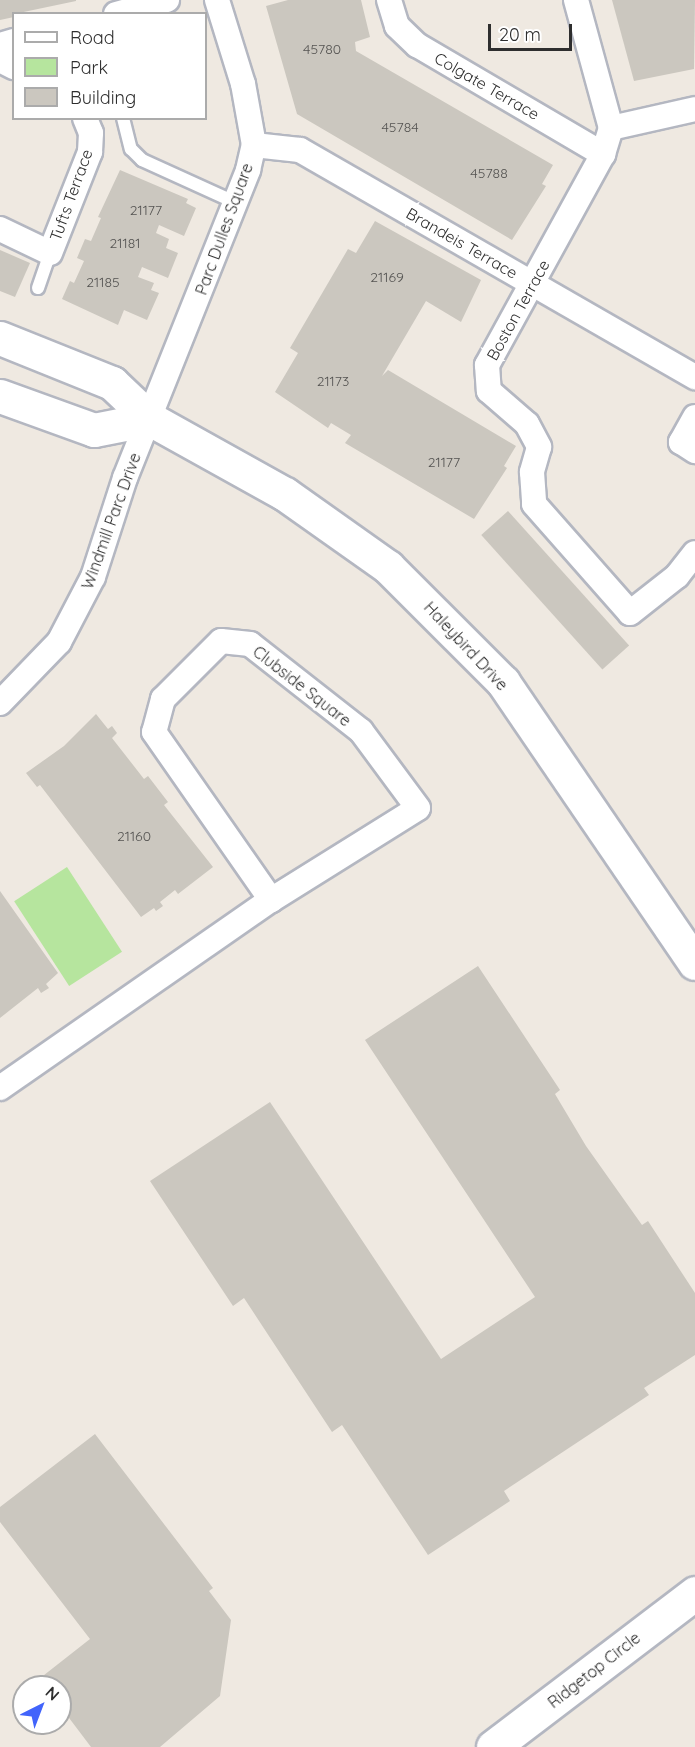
<!DOCTYPE html>
<style>
body{margin:0}
#map{position:relative;width:695px;height:1747px;overflow:hidden;background:#efe9e1;font-family:Quicksand,sans-serif}
div>[style]{position:absolute}
.green>*{inset:0;background:#b6e59e;transform-origin:0 0}
.building>*{inset:0;background:#cbc7bf;transform-origin:0 0}
.roads{filter:drop-shadow(2px 0 #b4b7c1) drop-shadow(-2px 0 #b4b7c1) drop-shadow(0 2px #b4b7c1) drop-shadow(0 -2px #b4b7c1)}
.lane>*{height:12px;margin:-6px;padding:0 6px;transform-origin:6px;border-radius:6px;background:#fff}
.street>*{height:24px;margin:-12px;padding:0 12px;transform-origin:12px;border-radius:12px;background:#fff}
.secondary>*{height:33px;margin:-16.5px;padding:0 16.5px;transform-origin:16.5px;border-radius:16.5px;background:#fff}
span{translate:-50% -50%;white-space:nowrap;text-align:center;line-height:1.15;-webkit-text-stroke:6px #fff;paint-order:stroke}
.number-label{font-size:14px;color:#555452}
.number-label span{-webkit-text-stroke-width:0}
.street-label{font-size:16px;color:#2e2e2e}
.legend{position:absolute;left:12px;top:12px;width:195px;height:108px;box-sizing:border-box;background:#fff;border:2px solid #ababab;margin:0;padding:8px 10px;list-style:none;font-size:18px;color:#2e2e2e}
.legend li{display:flex;align-items:center;gap:12px;height:30px}
.legend b{width:30px;border:2px solid #ababab}
.north{position:absolute;left:12px;top:1675px;width:60px;height:60px;box-sizing:border-box;background:#fff;border:2px solid #ababab;border-radius:50%;rotate:42deg;font-size:16px;font-weight:700;line-height:24px;text-align:center;color:#2e2e2e}
.north::after{content:'';display:block;margin:auto;width:21px;height:27px;background:#4264fb;clip-path:polygon(50% 0,100% 100%,50% 72%,0 100%)}
.scale{position:absolute;left:488px;top:24px;width:84px;height:27px;box-sizing:border-box;border:3px solid #2e2e2e;border-top:0;padding-left:8px;font-size:18px;line-height:21px;white-space:nowrap;color:#2e2e2e;-webkit-text-stroke:4px #fff;paint-order:stroke}
</style>
<div id="map">
<div class="green">
<i style="left:67px;top:867px;width:101px;height:63px;rotate:57deg"></i>
</div>
<div class="building">
<i style="clip-path:polygon(0 0,76px 0,76px 1px,14px 14px,14px 17px,0 20px)"></i>
<i style="clip-path:polygon(288px 0,361px 0,370px 37px,355px 42px,356px 51px,553px 165px,542px 184px,546px 186px,512px 240px,297px 114px,266px 6px)"></i>
<i style="clip-path:polygon(612px 0,695px 0,694px 69px,634px 81px)"></i>
<i style="clip-path:polygon(120px 170px,188px 199px,186px 203px,196px 208px,184px 236px,159px 225px,156px 233px,169px 239px,166px 248px,178px 253px,168px 278px,142px 267px,138px 277px,154px 283px,151px 290px,159px 293px,147px 320px,124px 310px,118px 325px,62px 299px,70px 281px,74px 283px,84px 261px,77px 258px,85px 239px,91px 241px,101px 218px,98px 217px)"></i>
<i style="clip-path:polygon(375px 221px,481px 280px,461px 322px,426px 301px,382px 376px,388px 370px,516px 446px,504px 466px,507px 468px,474px 519px,345px 443px,351px 435px,331px 423px,328px 428px,275px 392px,298px 353px,290px 348px,348px 249px,356px 253px)"></i>
<i style="clip-path:polygon(0 250px,30px 263px,15px 297px,0 291px)"></i>
<i style="left:508px;top:511px;width:181px;height:36px;rotate:48deg"></i>
<i style="clip-path:polygon(96px 714px,108px 729px,112px 726px,117px 733px,112px 738px,144px 779px,148px 776px,168px 802px,164px 805px,213px 867px,178px 894px,175px 890px,160px 902px,163px 906px,156px 911px,154px 908px,141px 917px,40px 785px,37px 787px,26px 773px,64px 746px)"></i>
<i style="clip-path:polygon(0 891px,58px 973px,46px 984px,49px 988px,41px 993px,38px 988px,0 1018px)"></i>
<i style="clip-path:polygon(478px 966px,560px 1090px,555px 1094px,586px 1146px,642px 1225px,648px 1221px,695px 1293px,695px 1355px,644px 1388px,649px 1395px,504px 1491px,510px 1501px,428px 1555px,342px 1425px,332px 1432px,244px 1298px,233px 1306px,150px 1181px,270px 1102px,441px 1359px,535px 1297px,365px 1040px)"></i>
<i style="clip-path:polygon(95px 1434px,213px 1588px,209px 1591px,231px 1620px,220px 1696px,160px 1747px,91px 1747px,60px 1706px,60px 1687px,45px 1687px,39px 1679px,90px 1639px,0 1522px,0 1507px)"></i>
</div>
<div class="roads">
<div class="lane">
<i style="left:123px;top:118px;width:32px;rotate:76deg"></i>
<i style="left:131px;top:149px;width:16px;rotate:45deg"></i>
<i style="left:142px;top:160px;width:104px;rotate:24.4deg"></i>
<i style="left:38px;top:288px;width:37px;rotate:-71deg"></i>
</div>
<div class="street">
<i style="left:389px;top:0;width:27px;rotate:73deg"></i>
<i style="left:397px;top:26px;width:28px;rotate:44deg"></i>
<i style="left:417px;top:45px;width:216px;rotate:30.4deg"></i>
<i style="left:576px;top:0;width:133px;rotate:74.7deg"></i>
<i style="left:611px;top:128px;width:27px;rotate:107deg"></i>
<i style="left:603px;top:154px;width:241px;rotate:118.8deg"></i>
<i style="left:487px;top:365px;width:26px;rotate:86deg"></i>
<i style="left:489px;top:391px;width:50px;rotate:41deg"></i>
<i style="left:527px;top:424px;width:26px;rotate:62deg"></i>
<i style="left:539px;top:447px;width:26px;rotate:106deg"></i>
<i style="left:532px;top:472px;width:32px;rotate:86deg"></i>
<i style="left:534px;top:504px;width:145px;rotate:48.6deg"></i>
<i style="left:630px;top:613px;width:60px;rotate:-38.2deg"></i>
<i style="left:677px;top:576px;width:29px;rotate:-52deg"></i>
<i style="left:116px;top:14px;width:53px;rotate:-15.4deg"></i>
<i style="left:0;top:45px;width:15px;rotate:-16deg"></i>
<i style="left:0;top:60px;width:16px;rotate:27deg"></i>
<i style="left:611px;top:128px;width:86px;rotate:-12.7deg"></i>
<i style="left:254px;top:145px;width:46px;rotate:6.2deg"></i>
<i style="left:300px;top:150px;width:456px;rotate:29.9deg"></i>
<i style="left:0;top:229px;width:55px;rotate:25.6deg"></i>
<i style="left:50px;top:253px;width:109px;rotate:-68.4deg"></i>
<i style="left:90px;top:152px;width:19px;rotate:-87deg"></i>
<i style="left:91px;top:133px;width:16px;rotate:-112deg"></i>
<i style="left:695px;top:417px;width:29px;rotate:119deg"></i>
<i style="left:681px;top:442px;width:17px;rotate:33deg"></i>
<i style="left:0;top:703px;width:85px;rotate:-46deg"></i>
<i style="left:59px;top:642px;width:73px;rotate:-62.4deg"></i>
<i style="left:93px;top:577px;width:104px;rotate:-72.1deg"></i>
<i style="left:125px;top:478px;width:332px;rotate:-68.2deg"></i>
<i style="left:248px;top:170px;width:26px;rotate:-77deg"></i>
<i style="left:254px;top:145px;width:62px;rotate:-100.2deg"></i>
<i style="left:243px;top:84px;width:88px;rotate:-107.2deg"></i>
<i style="left:0;top:1088px;width:330px;rotate:-34.8deg"></i>
<i style="left:271px;top:900px;width:173px;rotate:-32deg"></i>
<i style="left:418px;top:808px;width:96px;rotate:-126.5deg"></i>
<i style="left:361px;top:731px;width:141px;rotate:-141.9deg"></i>
<i style="left:250px;top:644px;width:29px;rotate:-174deg"></i>
<i style="left:221px;top:641px;width:82px;rotate:135deg"></i>
<i style="left:163px;top:699px;width:34px;rotate:105deg"></i>
<i style="left:154px;top:732px;width:205px;rotate:55.1deg"></i>
</div>
<div class="secondary">
<i style="left:0;top:338px;width:121px;rotate:21.9deg"></i>
<i style="left:112px;top:383px;width:52px;rotate:43.5deg"></i>
<i style="left:150px;top:419px;width:154px;rotate:29.1deg"></i>
<i style="left:285px;top:494px;width:126px;rotate:35.3deg"></i>
<i style="left:388px;top:567px;width:163px;rotate:45deg"></i>
<i style="left:503px;top:682px;width:340px;rotate:55.7deg"></i>
<i style="left:0;top:396px;width:100px;rotate:19.9deg"></i>
<i style="left:94px;top:430px;width:57px;rotate:-11.1deg"></i>
<i style="left:493px;top:1747px;width:254px;rotate:-37.3deg"></i>
</div>
</div>
<div class="number-label">
<span style="left:322px;top:49px">45780</span>
<span style="left:400px;top:127px">45784</span>
<span style="left:489px;top:173px">45788</span>
<span style="left:146px;top:210px">21177</span>
<span style="left:125px;top:243px">21181</span>
<span style="left:387px;top:277px">21169</span>
<span style="left:103px;top:282px">21185</span>
<span style="left:333px;top:381px">21173</span>
<span style="left:444px;top:462px">21177</span>
<span style="left:134px;top:836px">21160</span>
</div>
<div class="street-label">
<span style="left:487px;top:86px;rotate:30deg">Colgate Terrace</span>
<span style="left:71px;top:195px;rotate:-70deg">Tufts Terrace</span>
<span style="left:224px;top:229px;rotate:-70deg">Parc Dulles Square</span>
<span style="left:462px;top:243px;rotate:30deg">Brandeis Terrace</span>
<span style="left:518px;top:310px;rotate:-61deg">Boston Terrace</span>
<span style="left:111px;top:521px;rotate:-70deg">Windmill Parc Drive</span>
<span style="left:466px;top:646px;rotate:47deg">Haleybird Drive</span>
<span style="left:302px;top:686px;rotate:38deg">Clubside Square</span>
<span style="left:594px;top:1670px;rotate:-38deg">Ridgetop Circle</span>
</div>
<ul class="legend">
<li><b style="height:8px;background:#fff"></b>Road</li>
<li><b style="height:16px;background:#b6e59e"></b>Park</li>
<li><b style="height:16px;background:#cbc7bf"></b>Building</li>
</ul>
<div class="north">N</div>
<div class="scale">20 m</div>
</div>
